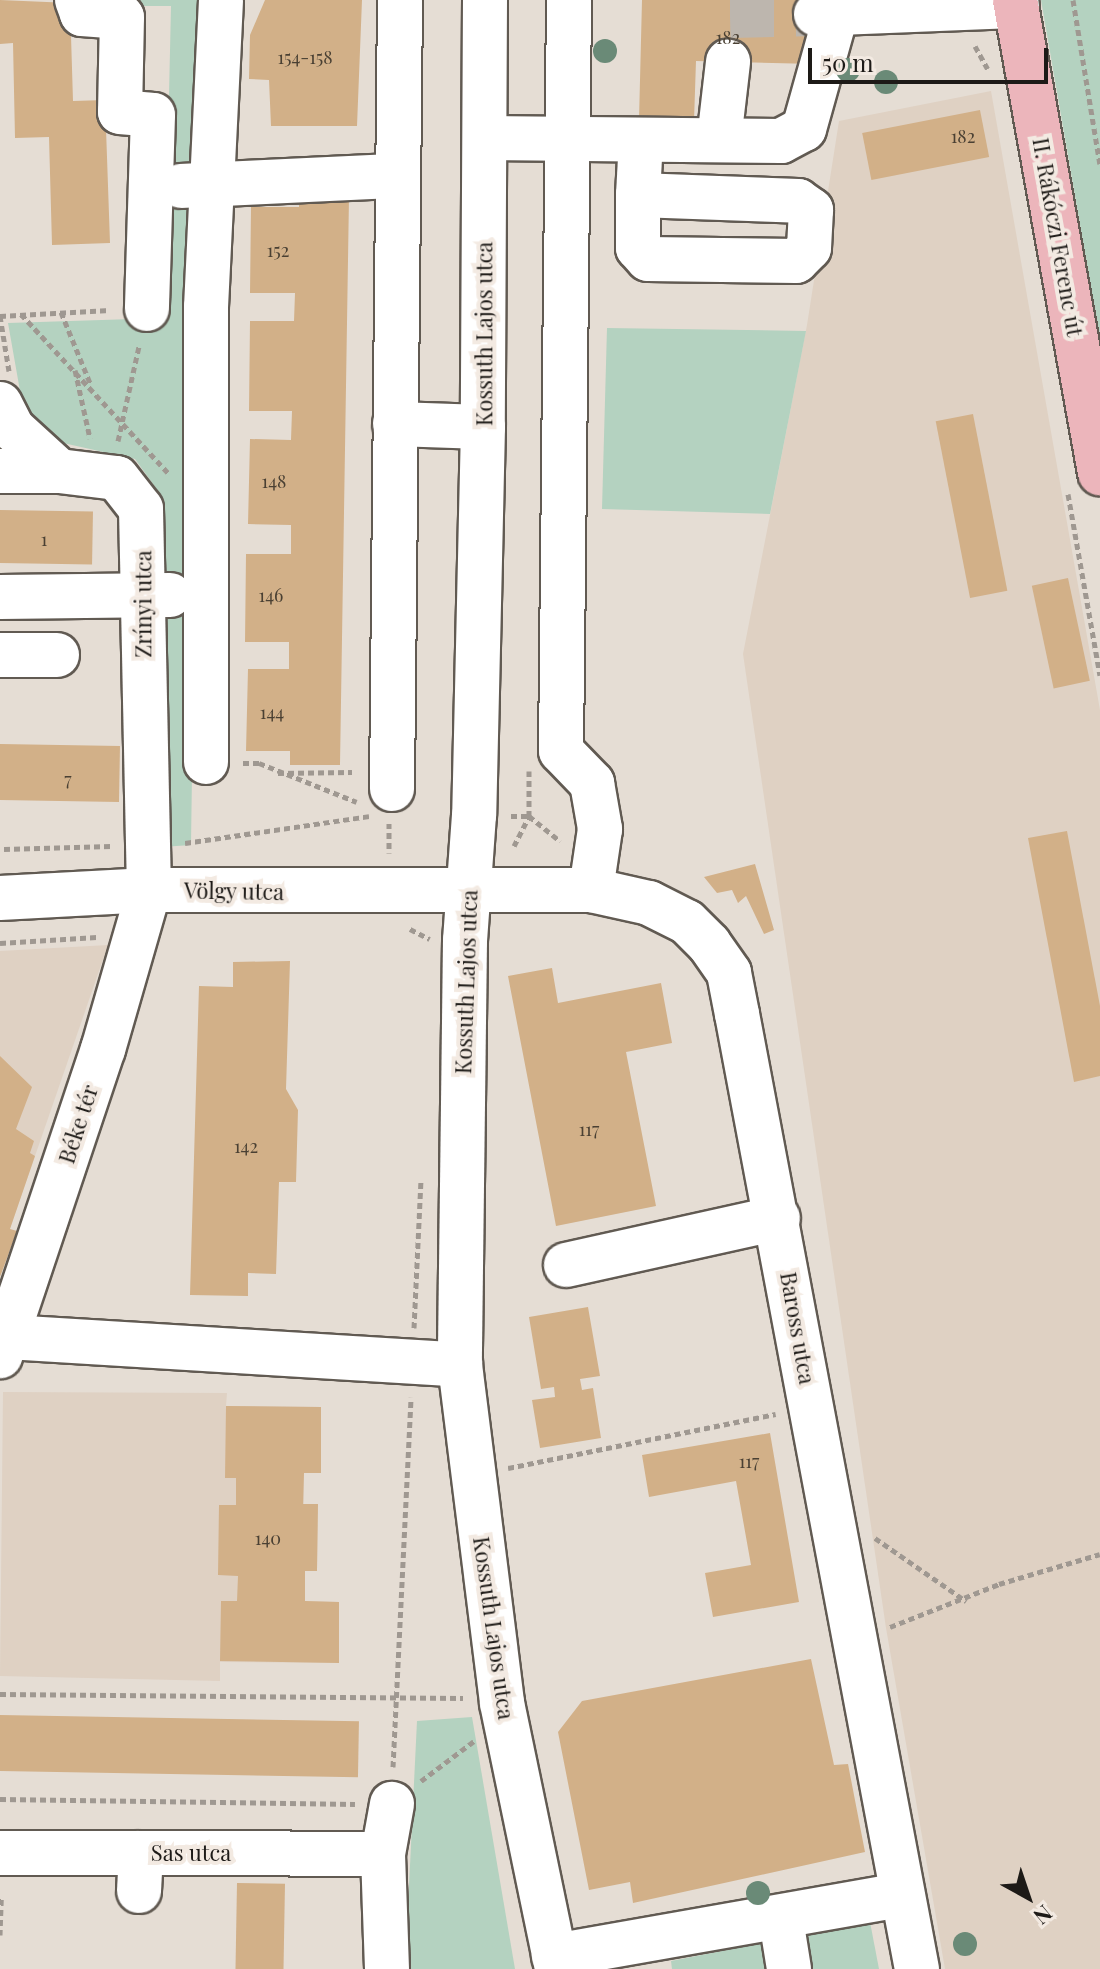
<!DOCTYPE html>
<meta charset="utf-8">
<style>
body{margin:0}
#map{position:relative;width:1100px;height:1969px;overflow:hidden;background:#e5ddd4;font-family:"Playfair Display",serif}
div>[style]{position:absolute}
.built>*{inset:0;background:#dfd1c3}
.green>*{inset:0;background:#b4d2c0}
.building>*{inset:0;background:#d2b088;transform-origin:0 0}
.minor-tunnel>*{height:44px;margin-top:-22px;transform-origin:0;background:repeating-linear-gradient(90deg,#bdb6ae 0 44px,transparent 0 66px)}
.path>*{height:5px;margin-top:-2.5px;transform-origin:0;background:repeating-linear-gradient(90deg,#9f9891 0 6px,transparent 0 10px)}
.roads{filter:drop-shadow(2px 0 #615a52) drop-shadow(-2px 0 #615a52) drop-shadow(0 2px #615a52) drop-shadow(0 -2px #615a52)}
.minor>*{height:44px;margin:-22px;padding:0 22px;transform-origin:22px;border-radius:22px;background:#fff}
.major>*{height:44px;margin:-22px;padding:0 22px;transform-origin:22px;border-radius:22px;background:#ecb5bb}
.trees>*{width:24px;height:24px;margin:-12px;border-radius:50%;background:#6a8a77}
span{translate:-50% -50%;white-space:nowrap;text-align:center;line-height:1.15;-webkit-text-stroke:8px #f3eae2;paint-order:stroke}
.number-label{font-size:18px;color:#4a4033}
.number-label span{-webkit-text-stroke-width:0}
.street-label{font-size:22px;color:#1d1a17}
.north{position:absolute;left:988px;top:1857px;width:80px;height:80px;-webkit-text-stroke:6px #f3eae2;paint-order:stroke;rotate:140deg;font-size:22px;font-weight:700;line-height:32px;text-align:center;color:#1d1a17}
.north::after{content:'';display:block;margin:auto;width:28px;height:36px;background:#1d1a17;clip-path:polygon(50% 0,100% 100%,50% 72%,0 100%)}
.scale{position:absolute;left:808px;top:48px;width:240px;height:36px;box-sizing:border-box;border:4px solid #1d1a17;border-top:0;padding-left:10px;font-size:24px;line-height:28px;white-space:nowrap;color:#1d1a17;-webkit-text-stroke:6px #f3eae2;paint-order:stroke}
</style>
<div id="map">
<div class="built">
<i style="clip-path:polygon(991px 91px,1100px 710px,1100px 1969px,945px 1969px,886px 1628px,743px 654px,807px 325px,839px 121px)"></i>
<i style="clip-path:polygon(108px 945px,35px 1156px,0 1257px,0 951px)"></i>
<i style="clip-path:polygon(3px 1392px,227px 1393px,226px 1406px,321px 1407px,321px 1473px,304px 1473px,304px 1504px,318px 1504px,317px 1571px,305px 1571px,305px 1601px,339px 1602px,339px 1663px,220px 1662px,220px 1681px,0 1676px)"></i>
</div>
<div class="green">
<i style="clip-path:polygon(118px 0,203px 0,191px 845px,162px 847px,158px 491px,135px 459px,54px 441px,23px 408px,8px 323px,164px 318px,171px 6px,118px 6px)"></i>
<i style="clip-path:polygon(1041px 0,1100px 0,1100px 340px)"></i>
<i style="clip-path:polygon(607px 328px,806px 331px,770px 514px,602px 509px)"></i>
<i style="clip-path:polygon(472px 1717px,515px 1969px,405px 1969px,417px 1721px)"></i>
<i style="clip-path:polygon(870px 1922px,879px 1969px,672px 1969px,671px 1961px)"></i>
</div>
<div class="building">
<i style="clip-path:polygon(0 0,70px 3px,73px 101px,105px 100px,110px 243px,52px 245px,49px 137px,15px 138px,13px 43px,0 44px)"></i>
<i style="clip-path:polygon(265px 0,362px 0,357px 126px,271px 126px,269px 80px,249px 79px,250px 35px)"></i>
<i style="clip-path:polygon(642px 0,816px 0,814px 64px,696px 61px,694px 121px,639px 120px)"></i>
<i style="left:980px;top:110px;width:48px;height:120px;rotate:79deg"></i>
<i style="clip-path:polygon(299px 197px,349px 197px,340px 765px,290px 765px,290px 751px,246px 751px,248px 669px,289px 669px,289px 642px,245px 642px,246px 554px,291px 554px,291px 525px,248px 524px,250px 439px,291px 440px,292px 411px,249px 411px,250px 321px,294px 321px,295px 293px,250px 293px,251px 207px,299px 207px)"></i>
<i style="left:973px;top:414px;width:180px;height:38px;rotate:79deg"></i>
<i style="left:0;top:510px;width:93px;height:53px;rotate:1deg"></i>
<i style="left:1068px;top:578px;width:105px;height:37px;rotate:78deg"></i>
<i style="left:0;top:744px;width:120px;height:56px;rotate:1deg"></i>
<i style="clip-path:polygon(1067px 831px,1100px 1006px,1100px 1076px,1074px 1082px,1028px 838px)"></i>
<i style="clip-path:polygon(755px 864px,774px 930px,764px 934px,746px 896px,738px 903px,732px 890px,717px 893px,704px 877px)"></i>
<i style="clip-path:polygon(290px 961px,286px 1089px,298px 1110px,296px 1182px,279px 1182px,276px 1274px,248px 1273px,248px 1296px,190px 1295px,199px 986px,233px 987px,233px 962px)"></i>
<i style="clip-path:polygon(552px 968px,558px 1003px,661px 983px,672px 1043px,626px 1052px,656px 1206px,556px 1226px,508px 976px)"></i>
<i style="clip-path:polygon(0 1056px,32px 1087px,16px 1129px,34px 1141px,30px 1153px,35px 1156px,10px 1229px,17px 1231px,0 1277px)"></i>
<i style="clip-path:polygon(588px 1307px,600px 1376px,580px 1379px,582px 1390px,593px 1388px,601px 1438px,540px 1448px,532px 1400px,555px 1397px,554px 1387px,541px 1389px,529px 1317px)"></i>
<i style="clip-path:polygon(226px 1406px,321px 1407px,321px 1473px,304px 1473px,303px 1504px,318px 1504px,317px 1571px,305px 1571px,305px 1601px,339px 1602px,339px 1663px,220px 1661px,221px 1601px,237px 1601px,238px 1576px,218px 1575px,219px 1505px,236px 1505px,236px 1478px,225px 1478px)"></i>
<i style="clip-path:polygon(770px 1433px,799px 1602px,713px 1617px,705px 1573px,751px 1565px,736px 1481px,649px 1497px,642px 1455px)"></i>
<i style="clip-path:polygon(811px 1659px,834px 1765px,848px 1764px,865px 1852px,633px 1903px,630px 1882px,589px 1890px,558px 1732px,582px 1701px)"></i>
<i style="left:0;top:1715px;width:359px;height:56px;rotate:1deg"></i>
<i style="left:237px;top:1883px;width:48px;height:86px;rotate:1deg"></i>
</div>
<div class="minor-tunnel">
<i style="left:730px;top:16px;width:86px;rotate:-1.3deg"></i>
</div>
<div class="path">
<i style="left:1073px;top:0;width:166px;rotate:80.7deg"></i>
<i style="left:975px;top:46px;width:26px;rotate:61deg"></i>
<i style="left:61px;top:312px;width:79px;rotate:67.7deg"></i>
<i style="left:21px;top:314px;width:218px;rotate:47.2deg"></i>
<i style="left:75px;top:370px;width:70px;rotate:77.6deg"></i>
<i style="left:9px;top:371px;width:56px;rotate:-99.3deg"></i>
<i style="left:0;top:316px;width:110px;rotate:-3.1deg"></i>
<i style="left:118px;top:441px;width:97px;rotate:-77.5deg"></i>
<i style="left:1068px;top:494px;width:184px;rotate:80deg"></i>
<i style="left:243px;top:763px;width:16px"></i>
<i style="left:259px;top:763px;width:105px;rotate:21.7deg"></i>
<i style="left:278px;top:773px;width:74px;rotate:-0.8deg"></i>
<i style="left:511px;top:816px;width:18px"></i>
<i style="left:529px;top:816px;width:40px;rotate:39deg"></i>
<i style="left:389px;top:823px;width:30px;rotate:90deg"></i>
<i style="left:185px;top:843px;width:186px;rotate:-8.3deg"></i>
<i style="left:514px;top:846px;width:34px;rotate:-63deg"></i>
<i style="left:529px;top:816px;width:45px;rotate:-90deg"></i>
<i style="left:4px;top:849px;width:107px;rotate:-1.6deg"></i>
<i style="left:410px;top:929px;width:22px;rotate:27deg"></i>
<i style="left:0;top:943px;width:97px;rotate:-3.5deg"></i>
<i style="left:414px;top:1328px;width:146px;rotate:-87.3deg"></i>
<i style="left:508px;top:1468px;width:273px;rotate:-11.4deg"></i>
<i style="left:875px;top:1538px;width:111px;rotate:34.7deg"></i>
<i style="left:890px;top:1627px;width:117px;rotate:-21.5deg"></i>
<i style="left:999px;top:1584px;width:105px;rotate:-16.5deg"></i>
<i style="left:0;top:1694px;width:463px;rotate:0.5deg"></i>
<i style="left:393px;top:1767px;width:370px;rotate:-87.2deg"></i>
<i style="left:421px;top:1781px;width:66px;rotate:-37deg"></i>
<i style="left:0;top:1799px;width:355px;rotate:0.8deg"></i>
<i style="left:0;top:1935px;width:38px;rotate:-88deg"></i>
</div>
<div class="roads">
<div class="minor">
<i style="left:77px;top:0;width:15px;rotate:70deg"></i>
<i style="left:82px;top:14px;width:40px;rotate:4.3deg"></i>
<i style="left:122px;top:17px;width:95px;rotate:91.2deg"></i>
<i style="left:120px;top:112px;width:33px;rotate:5deg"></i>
<i style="left:153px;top:115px;width:194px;rotate:91.8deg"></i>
<i style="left:485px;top:0;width:427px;rotate:90.3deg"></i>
<i style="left:483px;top:427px;width:388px;rotate:91.3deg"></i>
<i style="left:474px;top:815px;width:125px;rotate:94.1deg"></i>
<i style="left:465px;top:940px;width:425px;rotate:90.7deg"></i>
<i style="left:460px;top:1365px;width:341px;rotate:82.9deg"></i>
<i style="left:502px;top:1703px;width:272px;rotate:78.3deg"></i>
<i style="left:569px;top:0;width:751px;rotate:90.61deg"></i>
<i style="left:561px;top:751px;width:45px;rotate:45.9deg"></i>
<i style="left:592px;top:783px;width:47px;rotate:80.1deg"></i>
<i style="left:600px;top:829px;width:62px;rotate:98.4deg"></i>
<i style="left:816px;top:14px;width:201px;rotate:-2.3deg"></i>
<i style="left:485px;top:138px;width:296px;rotate:0.6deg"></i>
<i style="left:781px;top:141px;width:26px;rotate:-28deg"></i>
<i style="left:804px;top:129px;width:134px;rotate:-74.4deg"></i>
<i style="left:719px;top:140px;width:79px;rotate:-83.4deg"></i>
<i style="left:181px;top:186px;width:216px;rotate:-2.7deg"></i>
<i style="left:638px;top:195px;width:160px;rotate:2.1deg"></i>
<i style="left:798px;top:201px;width:16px;rotate:35deg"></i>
<i style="left:811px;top:210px;width:38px;rotate:93deg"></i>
<i style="left:809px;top:248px;width:18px;rotate:135deg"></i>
<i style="left:796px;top:261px;width:148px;rotate:-179.2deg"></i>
<i style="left:648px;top:259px;width:15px;rotate:-132deg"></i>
<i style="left:638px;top:248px;width:53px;rotate:-90deg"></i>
<i style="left:638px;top:195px;width:55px;rotate:-86.9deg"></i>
<i style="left:0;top:404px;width:28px;rotate:63deg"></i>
<i style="left:13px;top:429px;width:62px;rotate:42.4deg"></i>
<i style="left:59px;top:471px;width:58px;rotate:6.9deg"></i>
<i style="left:117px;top:478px;width:39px;rotate:52deg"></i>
<i style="left:141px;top:509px;width:381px;rotate:88.8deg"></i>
<i style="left:149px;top:890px;width:166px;rotate:106.1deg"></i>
<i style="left:103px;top:1049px;width:324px;rotate:108.5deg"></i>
<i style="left:395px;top:424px;width:88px;rotate:2deg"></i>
<i style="left:0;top:471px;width:59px"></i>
<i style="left:0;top:597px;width:170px;rotate:-0.7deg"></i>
<i style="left:0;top:655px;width:57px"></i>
<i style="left:206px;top:762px;width:455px;rotate:-90deg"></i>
<i style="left:206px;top:307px;width:307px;rotate:-87.2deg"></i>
<i style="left:392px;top:789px;width:789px;rotate:-89.42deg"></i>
<i style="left:0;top:898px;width:149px;rotate:-3.1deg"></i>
<i style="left:149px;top:890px;width:442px"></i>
<i style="left:591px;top:890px;width:59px;rotate:12.6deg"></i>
<i style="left:649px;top:903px;width:42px;rotate:26.6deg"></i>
<i style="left:687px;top:922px;width:31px;rotate:45deg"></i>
<i style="left:709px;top:944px;width:35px;rotate:55deg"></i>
<i style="left:729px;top:973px;width:42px;rotate:79deg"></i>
<i style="left:737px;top:1014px;width:972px;rotate:79.33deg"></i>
<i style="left:566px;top:1265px;width:217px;rotate:-12.5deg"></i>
<i style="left:8px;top:1337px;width:453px;rotate:3.5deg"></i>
<i style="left:0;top:1853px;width:383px;rotate:0.1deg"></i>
<i style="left:139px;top:1891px;width:38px;rotate:-87deg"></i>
<i style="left:781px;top:1919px;width:51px;rotate:80.9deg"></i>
<i style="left:554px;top:1956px;width:352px;rotate:-10deg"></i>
<i style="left:387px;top:1969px;width:115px;rotate:-92deg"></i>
<i style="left:383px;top:1854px;width:51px;rotate:-79.8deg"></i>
</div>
<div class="major">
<i style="left:1015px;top:0;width:481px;rotate:79.8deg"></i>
</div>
</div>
<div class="trees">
<i style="left:605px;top:51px"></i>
<i style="left:848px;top:70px"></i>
<i style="left:886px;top:82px"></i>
<i style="left:758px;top:1893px"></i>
<i style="left:965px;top:1944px"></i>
</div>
<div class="number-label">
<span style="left:728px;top:37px">182</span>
<span style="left:305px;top:57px">154-158</span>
<span style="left:963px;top:136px">182</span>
<span style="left:278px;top:250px">152</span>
<span style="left:274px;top:481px">148</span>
<span style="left:44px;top:539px">1</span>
<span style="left:271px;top:595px">146</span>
<span style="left:272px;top:712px">144</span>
<span style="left:68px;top:779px">7</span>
<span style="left:589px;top:1129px">117</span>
<span style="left:246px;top:1146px">142</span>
<span style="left:749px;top:1461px">117</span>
<span style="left:268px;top:1538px">140</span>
</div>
<div class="street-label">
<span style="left:1058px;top:237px;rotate:80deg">II. Rákóczi Ferenc út</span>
<span style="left:484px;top:334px;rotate:-90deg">Kossuth Lajos utca</span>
<span style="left:143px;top:604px;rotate:-90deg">Zrínyi utca</span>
<span style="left:234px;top:891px;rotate:1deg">Völgy utca</span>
<span style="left:466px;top:982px;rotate:-88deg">Kossuth Lajos utca</span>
<span style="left:78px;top:1124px;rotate:-72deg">Béke tér</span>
<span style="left:798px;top:1328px;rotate:80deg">Baross utca</span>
<span style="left:494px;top:1628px;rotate:82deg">Kossuth Lajos utca</span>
<span style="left:191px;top:1853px">Sas utca</span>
</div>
<div class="north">N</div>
<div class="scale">50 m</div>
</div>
